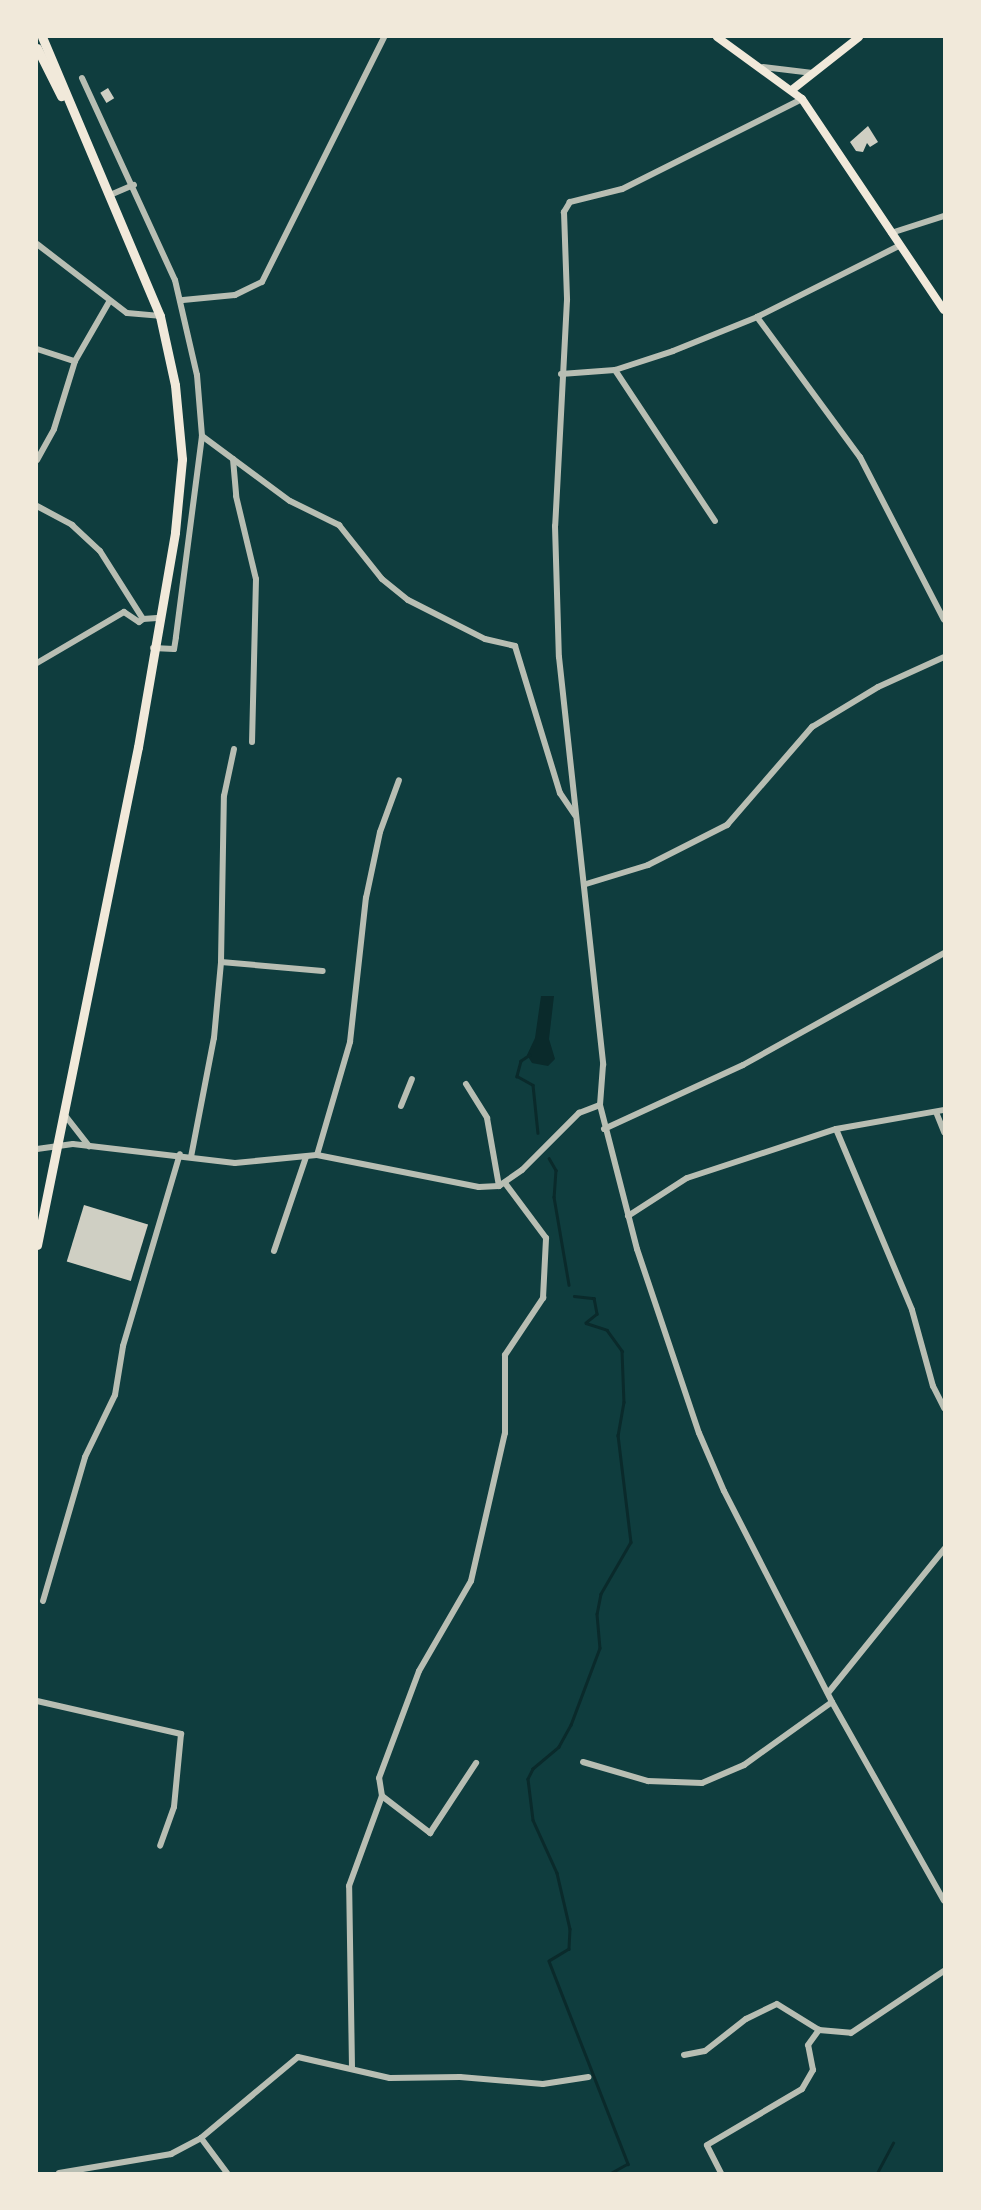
<!DOCTYPE html>
<style>
body{margin:0}
#map{position:relative;width:981px;height:2210px;overflow:hidden;background:#0f3d3e;font-family:"Work Sans",sans-serif}
div>[style]{position:absolute}
.water>*{inset:0;background:#0a2a2b}
.stream>*{height:2.5px;margin:-1.25px;padding:0 1.25px;transform-origin:1.25px;border-radius:1.25px;background:#0a2a2b}
.building>*{inset:0;background:#cfcfc3;transform-origin:0 0}
.minor>*{height:6px;margin:-3px;padding:0 3px;transform-origin:3px;border-radius:3px;background:#b8beb3}
.secondary>*{height:8px;margin:-4px;padding:0 4px;transform-origin:4px;border-radius:4px;background:#f1e9da}
.primary>*{height:9px;margin:-4.5px;padding:0 4.5px;transform-origin:4.5px;border-radius:4.5px;background:#f1e9da}
span{translate:-50% -50%;white-space:nowrap;text-align:center;line-height:1.15;-webkit-text-stroke:6px #f1e9da;paint-order:stroke}
.frame{position:absolute;inset:0;border:38px solid #f1e9da;pointer-events:none}
</style>
<div id="map">
<div class="water">
<i style="clip-path:polygon(541px 996px,554px 996px,549px 1039px,555px 1059px,548px 1066px,532px 1063px,527px 1055px,535px 1038px)"></i>
</div>
<div class="stream">
<i style="left:530px;top:1055px;width:11px;rotate:146deg"></i>
<i style="left:521px;top:1061px;width:16px;rotate:105deg"></i>
<i style="left:517px;top:1076px;width:18px;rotate:29deg"></i>
<i style="left:533px;top:1085px;width:48px;rotate:84.1deg"></i>
<i style="left:549px;top:1158px;width:14px;rotate:60deg"></i>
<i style="left:556px;top:1170px;width:27px;rotate:94deg"></i>
<i style="left:554px;top:1197px;width:89px;rotate:80.3deg"></i>
<i style="left:574px;top:1296px;width:20px;rotate:6deg"></i>
<i style="left:594px;top:1298px;width:16px;rotate:79deg"></i>
<i style="left:597px;top:1314px;width:14px;rotate:141deg"></i>
<i style="left:586px;top:1323px;width:22px;rotate:18deg"></i>
<i style="left:607px;top:1330px;width:26px;rotate:54deg"></i>
<i style="left:622px;top:1351px;width:51px;rotate:87.8deg"></i>
<i style="left:624px;top:1402px;width:34px;rotate:100deg"></i>
<i style="left:618px;top:1435px;width:108px;rotate:83.1deg"></i>
<i style="left:631px;top:1542px;width:60px;rotate:120deg"></i>
<i style="left:601px;top:1594px;width:20px;rotate:101deg"></i>
<i style="left:597px;top:1614px;width:34px;rotate:85deg"></i>
<i style="left:600px;top:1648px;width:82px;rotate:110.6deg"></i>
<i style="left:571px;top:1725px;width:25px;rotate:119deg"></i>
<i style="left:559px;top:1747px;width:34px;rotate:140deg"></i>
<i style="left:533px;top:1769px;width:11px;rotate:117deg"></i>
<i style="left:528px;top:1779px;width:41px;rotate:83deg"></i>
<i style="left:533px;top:1820px;width:58px;rotate:65.6deg"></i>
<i style="left:557px;top:1873px;width:57px;rotate:76.9deg"></i>
<i style="left:570px;top:1929px;width:20px;rotate:93deg"></i>
<i style="left:569px;top:1949px;width:23px;rotate:149deg"></i>
<i style="left:549px;top:1961px;width:218px;rotate:68.7deg"></i>
<i style="left:628px;top:2164px;width:18px;rotate:151deg"></i>
<i style="left:877px;top:2173px;width:34px;rotate:-62deg"></i>
</div>
<div class="building">
<i style="left:108px;top:88px;width:12px;height:9px;rotate:59deg"></i>
<i style="clip-path:polygon(868px 126px,878px 142px,870px 147px,867px 143px,863px 152px,856px 151px,850px 142px)"></i>
<i style="left:84px;top:1205px;width:67px;height:59px;rotate:17deg"></i>
</div>
<div class="minor">
<i style="left:763px;top:67px;width:50px;rotate:6.8deg"></i>
<i style="left:82px;top:78px;width:222px;rotate:65.3deg"></i>
<i style="left:175px;top:280px;width:98px;rotate:77deg"></i>
<i style="left:197px;top:375px;width:61px;rotate:85.3deg"></i>
<i style="left:202px;top:436px;width:203px;rotate:97.4deg"></i>
<i style="left:176px;top:637px;width:12px;rotate:99deg"></i>
<i style="left:174px;top:649px;width:21px;rotate:-177deg"></i>
<i style="left:802px;top:99px;width:201px;rotate:153.4deg"></i>
<i style="left:622px;top:189px;width:54px;rotate:166deg"></i>
<i style="left:570px;top:202px;width:12px;rotate:121deg"></i>
<i style="left:564px;top:212px;width:88px;rotate:88deg"></i>
<i style="left:567px;top:300px;width:226px;rotate:93deg"></i>
<i style="left:555px;top:526px;width:131px;rotate:88.3deg"></i>
<i style="left:559px;top:657px;width:410px;rotate:83.8deg"></i>
<i style="left:603px;top:1065px;width:40px;rotate:94.3deg"></i>
<i style="left:600px;top:1105px;width:149px;rotate:75.6deg"></i>
<i style="left:637px;top:1249px;width:194px;rotate:71.4deg"></i>
<i style="left:699px;top:1433px;width:63px;rotate:66.7deg"></i>
<i style="left:724px;top:1491px;width:237px;rotate:62.9deg"></i>
<i style="left:832px;top:1702px;width:228px;rotate:60.6deg"></i>
<i style="left:110px;top:195px;width:26px;rotate:-23deg"></i>
<i style="left:891px;top:233px;width:56px;rotate:-17.8deg"></i>
<i style="left:37px;top:244px;width:113px;rotate:37.5deg"></i>
<i style="left:127px;top:313px;width:33px;rotate:5deg"></i>
<i style="left:183px;top:300px;width:52px;rotate:-5.5deg"></i>
<i style="left:235px;top:295px;width:30px;rotate:-26deg"></i>
<i style="left:262px;top:282px;width:274px;rotate:-63.5deg"></i>
<i style="left:757px;top:317px;width:174px;rotate:53.7deg"></i>
<i style="left:860px;top:457px;width:183px;rotate:62.7deg"></i>
<i style="left:37px;top:349px;width:40px;rotate:18deg"></i>
<i style="left:615px;top:370px;width:181px;rotate:56.5deg"></i>
<i style="left:561px;top:374px;width:54px;rotate:-4.2deg"></i>
<i style="left:615px;top:370px;width:61px;rotate:-18.1deg"></i>
<i style="left:673px;top:351px;width:91px;rotate:-22deg"></i>
<i style="left:757px;top:317px;width:159px;rotate:-26.6deg"></i>
<i style="left:202px;top:436px;width:109px;rotate:36.5deg"></i>
<i style="left:290px;top:501px;width:55px;rotate:26.1deg"></i>
<i style="left:339px;top:525px;width:69px;rotate:51.5deg"></i>
<i style="left:382px;top:579px;width:33px;rotate:39deg"></i>
<i style="left:408px;top:600px;width:86px;rotate:26.9deg"></i>
<i style="left:485px;top:639px;width:31px;rotate:13deg"></i>
<i style="left:515px;top:646px;width:154px;rotate:73deg"></i>
<i style="left:560px;top:793px;width:27px;rotate:56deg"></i>
<i style="left:233px;top:459px;width:37px;rotate:85deg"></i>
<i style="left:236px;top:496px;width:85px;rotate:76.5deg"></i>
<i style="left:256px;top:579px;width:163px;rotate:91.4deg"></i>
<i style="left:37px;top:460px;width:35px;rotate:-61deg"></i>
<i style="left:54px;top:429px;width:71px;rotate:-72.8deg"></i>
<i style="left:75px;top:361px;width:68px;rotate:-60deg"></i>
<i style="left:37px;top:506px;width:40px;rotate:28deg"></i>
<i style="left:72px;top:525px;width:38px;rotate:43deg"></i>
<i style="left:100px;top:551px;width:80px;rotate:57.7deg"></i>
<i style="left:143px;top:619px;width:14px;rotate:-4deg"></i>
<i style="left:37px;top:663px;width:101px;rotate:-30.4deg"></i>
<i style="left:124px;top:612px;width:18px;rotate:34deg"></i>
<i style="left:139px;top:622px;width:5px;rotate:-37deg"></i>
<i style="left:586px;top:884px;width:65px;rotate:-17deg"></i>
<i style="left:648px;top:865px;width:89px;rotate:-26.9deg"></i>
<i style="left:727px;top:825px;width:130px;rotate:-49.1deg"></i>
<i style="left:812px;top:727px;width:77px;rotate:-31.2deg"></i>
<i style="left:878px;top:687px;width:72px;rotate:-24.4deg"></i>
<i style="left:221px;top:962px;width:166px;rotate:-89deg"></i>
<i style="left:224px;top:796px;width:48px;rotate:-78deg"></i>
<i style="left:466px;top:1084px;width:40px;rotate:58deg"></i>
<i style="left:487px;top:1118px;width:69px;rotate:80deg"></i>
<i style="left:401px;top:1106px;width:29px;rotate:-68deg"></i>
<i style="left:936px;top:1112px;width:22px;rotate:68deg"></i>
<i style="left:64px;top:1114px;width:41px;rotate:52deg"></i>
<i style="left:604px;top:1129px;width:153px;rotate:-24.7deg"></i>
<i style="left:743px;top:1065px;width:230px;rotate:-29.1deg"></i>
<i style="left:836px;top:1129px;width:110px;rotate:-10deg"></i>
<i style="left:37px;top:1149px;width:36px;rotate:-8deg"></i>
<i style="left:73px;top:1144px;width:163px;rotate:6.7deg"></i>
<i style="left:235px;top:1163px;width:82px;rotate:-5.6deg"></i>
<i style="left:317px;top:1155px;width:165px;rotate:11.2deg"></i>
<i style="left:479px;top:1187px;width:20px;rotate:-3deg"></i>
<i style="left:499px;top:1186px;width:28px;rotate:-35deg"></i>
<i style="left:522px;top:1170px;width:81px;rotate:-45deg"></i>
<i style="left:579px;top:1113px;width:22px;rotate:-21deg"></i>
<i style="left:317px;top:1155px;width:118px;rotate:-73.7deg"></i>
<i style="left:350px;top:1042px;width:145px;rotate:-83.7deg"></i>
<i style="left:366px;top:898px;width:67px;rotate:-78deg"></i>
<i style="left:380px;top:832px;width:55px;rotate:-69.9deg"></i>
<i style="left:191px;top:1157px;width:121px;rotate:-79.1deg"></i>
<i style="left:214px;top:1038px;width:76px;rotate:-84.7deg"></i>
<i style="left:221px;top:962px;width:102px;rotate:5deg"></i>
<i style="left:628px;top:1216px;width:70px;rotate:-32.8deg"></i>
<i style="left:687px;top:1178px;width:157px;rotate:-18.2deg"></i>
<i style="left:836px;top:1129px;width:196px;rotate:67.2deg"></i>
<i style="left:912px;top:1310px;width:79px;rotate:74.6deg"></i>
<i style="left:933px;top:1386px;width:25px;rotate:63deg"></i>
<i style="left:274px;top:1251px;width:99px;rotate:-71.2deg"></i>
<i style="left:43px;top:1601px;width:150px;rotate:-73.7deg"></i>
<i style="left:85px;top:1457px;width:69px;rotate:-64.2deg"></i>
<i style="left:115px;top:1395px;width:50px;rotate:-80.7deg"></i>
<i style="left:123px;top:1346px;width:200px;rotate:-73.5deg"></i>
<i style="left:828px;top:1693px;width:185px;rotate:-51.1deg"></i>
<i style="left:37px;top:1701px;width:148px;rotate:12.9deg"></i>
<i style="left:181px;top:1734px;width:73px;rotate:95.5deg"></i>
<i style="left:174px;top:1807px;width:41px;rotate:109.7deg"></i>
<i style="left:583px;top:1762px;width:68px;rotate:16.3deg"></i>
<i style="left:648px;top:1781px;width:54px;rotate:2.1deg"></i>
<i style="left:702px;top:1783px;width:46px;rotate:-23.2deg"></i>
<i style="left:744px;top:1765px;width:108px;rotate:-35.6deg"></i>
<i style="left:382px;top:1796px;width:61px;rotate:37.6deg"></i>
<i style="left:430px;top:1833px;width:84px;rotate:-56.7deg"></i>
<i style="left:684px;top:2055px;width:21px;rotate:-11deg"></i>
<i style="left:705px;top:2051px;width:52px;rotate:-38deg"></i>
<i style="left:746px;top:2019px;width:34px;rotate:-26deg"></i>
<i style="left:777px;top:2004px;width:49px;rotate:31.8deg"></i>
<i style="left:819px;top:2030px;width:32px;rotate:5deg"></i>
<i style="left:851px;top:2033px;width:112px;rotate:-33.7deg"></i>
<i style="left:352px;top:2068px;width:182px;rotate:-90.9deg"></i>
<i style="left:349px;top:1886px;width:96px;rotate:-69.9deg"></i>
<i style="left:382px;top:1796px;width:18px;rotate:-99deg"></i>
<i style="left:379px;top:1778px;width:114px;rotate:-69.5deg"></i>
<i style="left:419px;top:1671px;width:104px;rotate:-60deg"></i>
<i style="left:471px;top:1581px;width:152px;rotate:-77.1deg"></i>
<i style="left:505px;top:1433px;width:78px;rotate:-90deg"></i>
<i style="left:505px;top:1355px;width:69px;rotate:-56.3deg"></i>
<i style="left:543px;top:1298px;width:60px;rotate:-87.1deg"></i>
<i style="left:546px;top:1238px;width:69px;rotate:-126.7deg"></i>
<i style="left:201px;top:2138px;width:44px;rotate:53.4deg"></i>
<i style="left:59px;top:2173px;width:114px;rotate:-9.6deg"></i>
<i style="left:171px;top:2154px;width:34px;rotate:-28deg"></i>
<i style="left:201px;top:2138px;width:126px;rotate:-39.9deg"></i>
<i style="left:298px;top:2057px;width:94px;rotate:12.9deg"></i>
<i style="left:390px;top:2078px;width:70px;rotate:-0.8deg"></i>
<i style="left:460px;top:2077px;width:83px;rotate:4.8deg"></i>
<i style="left:543px;top:2084px;width:46px;rotate:-8.8deg"></i>
<i style="left:721px;top:2173px;width:31px;rotate:-117deg"></i>
<i style="left:707px;top:2145px;width:110px;rotate:-30.5deg"></i>
<i style="left:802px;top:2089px;width:22px;rotate:-60deg"></i>
<i style="left:813px;top:2070px;width:25px;rotate:-101deg"></i>
<i style="left:808px;top:2045px;width:19px;rotate:-54deg"></i>
</div>
<div class="secondary">
<i style="left:717px;top:37px;width:105px;rotate:36.1deg"></i>
<i style="left:802px;top:99px;width:254px;rotate:56.1deg"></i>
<i style="left:793px;top:89px;width:84px;rotate:-38.2deg"></i>
</div>
<div class="primary">
<i style="left:37px;top:48px;width:54px;rotate:63.4deg"></i>
<i style="left:37px;top:1245px;width:508px;rotate:-78.54deg"></i>
<i style="left:138px;top:747px;width:218px;rotate:-80.2deg"></i>
<i style="left:175px;top:532px;width:73px;rotate:-84.5deg"></i>
<i style="left:182px;top:459px;width:74px;rotate:-95.4deg"></i>
<i style="left:175px;top:385px;width:71px;rotate:-102.3deg"></i>
<i style="left:160px;top:316px;width:303px;rotate:-112.9deg"></i>
</div>
<div class="frame"></div>
</div>
